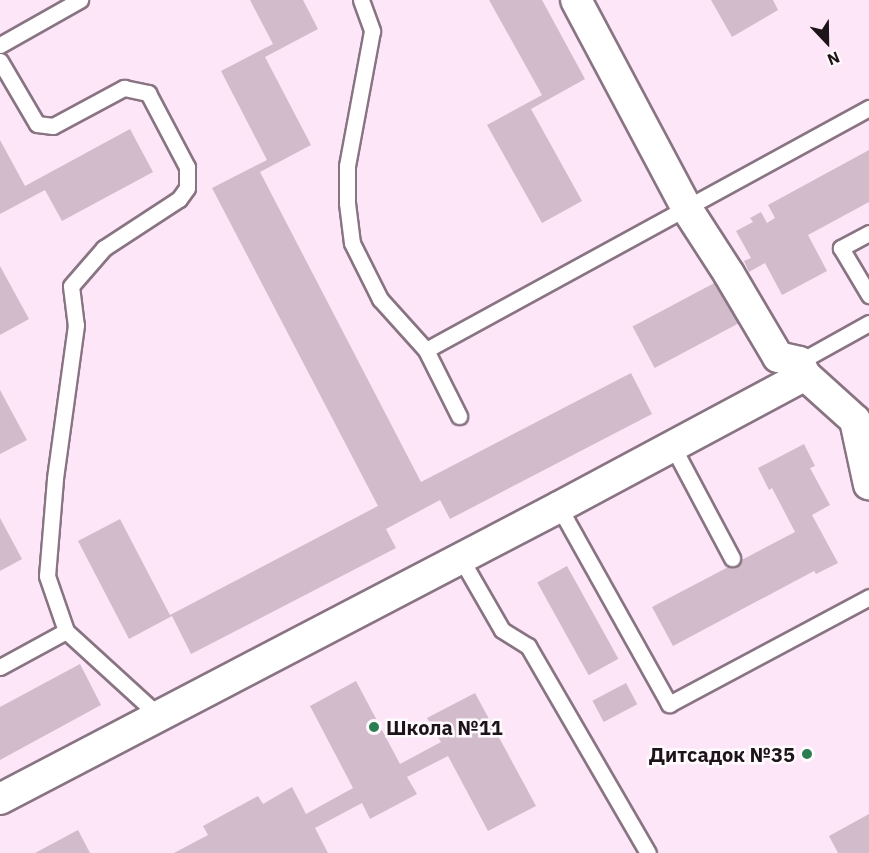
<!DOCTYPE html>
<meta charset="utf-8">
<style>
body{margin:0}
#map{position:relative;width:869px;height:853px;overflow:hidden;background:#fde6f7;font-family:"IBM Plex Sans",sans-serif}
div>[style]{position:absolute}
.building>*{inset:0;background:#d2bccc;transform-origin:0 0}
.roads{filter:drop-shadow(2px 0 #897483) drop-shadow(-2px 0 #897483) drop-shadow(0 2px #897483) drop-shadow(0 -2px #897483)}
.lane>*{height:15px;margin:-7.5px;padding:0 7.5px;transform-origin:7.5px;border-radius:7.5px;background:#fff}
.street>*{height:30px;margin:-15px;padding:0 15px;transform-origin:15px;border-radius:15px;background:#fff}
.dots>*{width:16px;height:16px;translate:-50% -50%;box-sizing:border-box;border:3px solid #fffafd;border-radius:50%}
span{translate:-50% -50%;white-space:nowrap;text-align:center;line-height:1.15;-webkit-text-stroke:5px #fffafd;paint-order:stroke}
.poi-label{font-size:20px;color:#1c1419;font-weight:700}
.left{translate:0 -50%;text-align:left}
.right{translate:-100% -50%;text-align:right}
.north{position:absolute;left:797px;top:12px;width:60px;height:60px;-webkit-text-stroke:4px #fffafd;paint-order:stroke;rotate:158deg;font-size:16px;font-weight:700;line-height:24px;text-align:center;color:#1c1419}
.north::after{content:'';display:block;margin:auto;width:21px;height:27px;background:#1c1419;clip-path:polygon(50% 0,100% 100%,50% 72%,0 100%)}
</style>
<div id="map">
<div class="building">
<i style="clip-path:polygon(250px 0,303px 0,318px 29px,265px 57px,311px 145px,260px 172px,421px 482px,631px 373px,652px 414px,450px 519px,440px 500px,386px 529px,396px 548px,191px 654px,172px 616px,129px 639px,78px 541px,120px 519px,170px 615px,378px 506px,212px 188px,267px 160px,221px 71px,273px 44px)"></i>
<i style="clip-path:polygon(489px 0,542px 0,585px 79px,531px 109px,582px 201px,542px 223px,487px 125px,542px 95px)"></i>
<i style="clip-path:polygon(711px 0,773px 0,778px 10px,732px 37px)"></i>
<i style="clip-path:polygon(130px 129px,153px 172px,62px 221px,45px 190px,0 214px,0 140px,25px 186px)"></i>
<i style="clip-path:polygon(869px 150px,869px 202px,808px 235px,827px 271px,782px 295px,765px 263px,749px 272px,744px 261px,751px 258px,736px 231px,753px 222px,750px 218px,761px 212px,767px 223px,775px 218px,768px 205px)"></i>
<i style="clip-path:polygon(0 266px,29px 319px,0 335px)"></i>
<i style="left:720px;top:280px;width:47px;height:99px;rotate:62deg"></i>
<i style="clip-path:polygon(0 390px,27px 440px,0 454px)"></i>
<i style="clip-path:polygon(804px 444px,815px 466px,810px 468px,830px 505px,812px 515px,838px 563px,816px 574px,814px 571px,673px 646px,652px 607px,795px 532px,772px 488px,769px 490px,758px 468px)"></i>
<i style="clip-path:polygon(0 518px,22px 559px,0 571px)"></i>
<i style="left:567px;top:566px;width:106px;height:34px;rotate:61deg"></i>
<i style="clip-path:polygon(80px 664px,101px 705px,0 760px,0 707px)"></i>
<i style="clip-path:polygon(356px 681px,400px 764px,441px 742px,427px 718px,475px 693px,536px 806px,488px 831px,448px 756px,407px 777px,417px 794px,370px 819px,362px 803px,315px 828px,328px 853px,174px 853px,208px 835px,203px 826px,258px 796px,263px 804px,292px 787px,306px 814px,353px 788px,310px 706px)"></i>
<i style="left:626px;top:683px;width:24px;height:38px;rotate:62deg"></i>
<i style="clip-path:polygon(869px 814px,869px 853px,838px 853px,829px 836px)"></i>
<i style="clip-path:polygon(78px 830px,90px 853px,35px 853px)"></i>
</div>
<div class="roads">
<div class="lane">
<i style="left:361px;top:0;width:33px;rotate:70deg"></i>
<i style="left:372px;top:31px;width:137px;rotate:100.5deg"></i>
<i style="left:347px;top:166px;width:37px;rotate:90deg"></i>
<i style="left:347px;top:203px;width:40px;rotate:82.9deg"></i>
<i style="left:352px;top:243px;width:63px;rotate:63.4deg"></i>
<i style="left:380px;top:299px;width:69px;rotate:48deg"></i>
<i style="left:426px;top:350px;width:505px;rotate:-28.65deg"></i>
<i style="left:0;top:45px;width:92px;rotate:-29.4deg"></i>
<i style="left:0;top:61px;width:73px;rotate:59.6deg"></i>
<i style="left:37px;top:124px;width:16px;rotate:7deg"></i>
<i style="left:53px;top:126px;width:81px;rotate:-28.2deg"></i>
<i style="left:124px;top:88px;width:25px;rotate:12deg"></i>
<i style="left:148px;top:93px;width:84px;rotate:62.2deg"></i>
<i style="left:187px;top:167px;width:21px;rotate:90deg"></i>
<i style="left:187px;top:188px;width:14px;rotate:126deg"></i>
<i style="left:179px;top:199px;width:90px;rotate:146.8deg"></i>
<i style="left:104px;top:248px;width:50px;rotate:131deg"></i>
<i style="left:71px;top:286px;width:39px;rotate:83deg"></i>
<i style="left:76px;top:325px;width:155px;rotate:97.8deg"></i>
<i style="left:55px;top:479px;width:97px;rotate:94.7deg"></i>
<i style="left:47px;top:576px;width:58px;rotate:70.9deg"></i>
<i style="left:869px;top:233px;width:32px;rotate:152deg"></i>
<i style="left:841px;top:248px;width:55px;rotate:59.2deg"></i>
<i style="left:426px;top:350px;width:74px;rotate:63.4deg"></i>
<i style="left:799px;top:362px;width:80px;rotate:-29.1deg"></i>
<i style="left:673px;top:447px;width:126px;rotate:62deg"></i>
<i style="left:559px;top:507px;width:226px;rotate:60.8deg"></i>
<i style="left:669px;top:704px;width:227px;rotate:-28.1deg"></i>
<i style="left:460px;top:557px;width:84px;rotate:60.1deg"></i>
<i style="left:502px;top:630px;width:31px;rotate:32deg"></i>
<i style="left:528px;top:646px;width:239px;rotate:59.9deg"></i>
<i style="left:0;top:667px;width:75px;rotate:-28.6deg"></i>
<i style="left:66px;top:631px;width:125px;rotate:42.4deg"></i>
</div>
<div class="street">
<i style="left:576px;top:0;width:237px;rotate:62deg"></i>
<i style="left:687px;top:209px;width:77px;rotate:57.1deg"></i>
<i style="left:729px;top:274px;width:96px;rotate:59.4deg"></i>
<i style="left:778px;top:357px;width:22px;rotate:13deg"></i>
<i style="left:799px;top:362px;width:14px;rotate:65deg"></i>
<i style="left:805px;top:375px;width:67px;rotate:42deg"></i>
<i style="left:855px;top:420px;width:66px;rotate:77.8deg"></i>
<i style="left:0;top:799px;width:631px;rotate:-27.58deg"></i>
<i style="left:559px;top:507px;width:279px;rotate:-28.2deg"></i>
</div>
</div>
<div class="dots">
<i style="left:374px;top:727px;background:#2a7e51"></i>
<i style="left:807px;top:754px;background:#2a7e51"></i>
</div>
<div class="poi-label">
<span class="left" style="left:386px;top:727px">Школа №11</span>
<span class="right" style="left:795px;top:754px">Дитсадок №35</span>
</div>
<div class="north">N</div>
</div>
